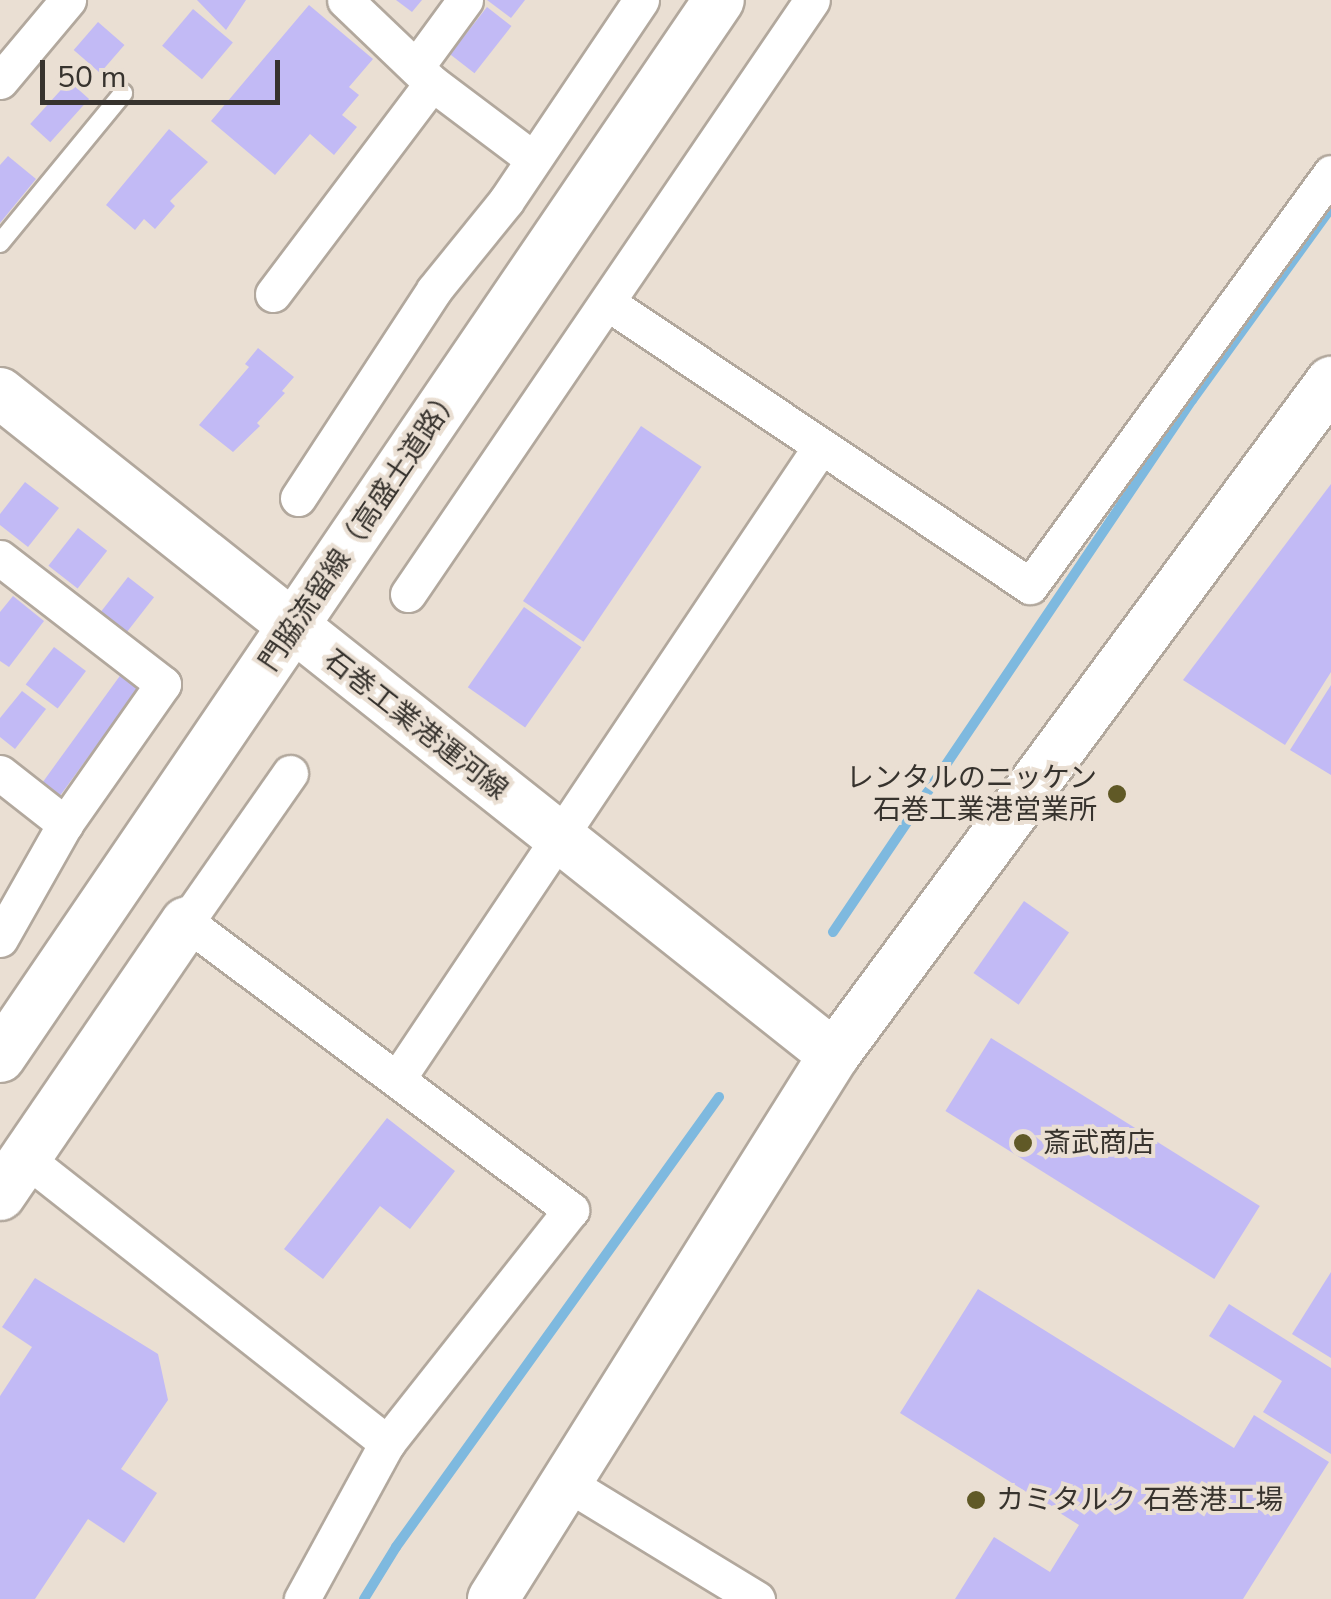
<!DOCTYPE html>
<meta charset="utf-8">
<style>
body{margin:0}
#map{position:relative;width:1331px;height:1599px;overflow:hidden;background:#eadfd3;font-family:"Nunito Sans","Noto Sans JP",sans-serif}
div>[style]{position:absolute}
.stream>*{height:10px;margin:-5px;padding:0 5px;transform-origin:5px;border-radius:5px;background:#7eb9df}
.building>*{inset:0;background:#c2baf5;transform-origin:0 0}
.roads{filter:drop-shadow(2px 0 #b2a89d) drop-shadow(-2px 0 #b2a89d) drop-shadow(0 2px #b2a89d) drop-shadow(0 -2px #b2a89d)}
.lane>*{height:18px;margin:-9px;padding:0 9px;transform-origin:9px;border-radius:9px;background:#fff}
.street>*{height:35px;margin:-17.5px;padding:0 17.5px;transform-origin:17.5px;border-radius:17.5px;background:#fff}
.secondary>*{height:50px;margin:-25px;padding:0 25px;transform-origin:25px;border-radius:25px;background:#fff}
.dots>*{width:28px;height:28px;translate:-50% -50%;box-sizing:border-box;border:5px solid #eadfd3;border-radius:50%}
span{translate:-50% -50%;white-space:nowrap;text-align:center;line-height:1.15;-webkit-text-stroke:8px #eadfd3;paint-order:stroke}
.street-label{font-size:28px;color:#37332e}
.poi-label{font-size:28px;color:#37332e}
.right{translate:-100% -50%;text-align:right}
.left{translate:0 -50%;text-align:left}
.scale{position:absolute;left:40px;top:60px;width:240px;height:45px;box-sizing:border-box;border:5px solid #37332e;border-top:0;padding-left:12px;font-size:30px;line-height:35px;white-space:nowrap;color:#37332e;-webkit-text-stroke:8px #eadfd3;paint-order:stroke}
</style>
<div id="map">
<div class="stream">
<i style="left:833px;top:932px;width:642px;rotate:-55.99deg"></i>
<i style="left:1192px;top:400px;width:237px;rotate:-54.1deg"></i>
<i style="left:364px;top:1599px;width:61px;rotate:-58.4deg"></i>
<i style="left:396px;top:1547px;width:554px;rotate:-54.33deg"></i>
</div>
<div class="building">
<i style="clip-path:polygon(197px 0,246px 0,226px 30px)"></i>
<i style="clip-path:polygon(396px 0,422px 0,412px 12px)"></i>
<i style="clip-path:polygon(487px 0,525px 0,511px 18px)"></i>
<i style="clip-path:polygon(309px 5px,373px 59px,349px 87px,359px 95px,342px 115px,357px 127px,334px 155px,310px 134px,275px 175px,211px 121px)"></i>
<i style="left:487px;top:7px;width:31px;height:60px;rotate:38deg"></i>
<i style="left:193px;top:9px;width:52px;height:48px;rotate:40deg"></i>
<i style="left:98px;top:22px;width:35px;height:37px;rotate:41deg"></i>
<i style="left:69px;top:81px;width:27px;height:58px;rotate:42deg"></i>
<i style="clip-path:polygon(169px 129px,208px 162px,170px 201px,175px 206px,155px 229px,144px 219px,135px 230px,106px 205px)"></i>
<i style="clip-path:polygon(8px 156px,36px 179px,0 223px,0 165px)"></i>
<i style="clip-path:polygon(258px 348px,294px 377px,282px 391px,285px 393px,257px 423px,260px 426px,233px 452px,199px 425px,249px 367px,245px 364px)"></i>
<i style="left:641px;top:426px;width:73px;height:211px;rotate:34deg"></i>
<i style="clip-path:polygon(25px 482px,59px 508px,28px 547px,0 525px,0 514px)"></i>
<i style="clip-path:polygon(1331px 484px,1331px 672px,1285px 745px,1183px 680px)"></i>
<i style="left:78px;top:528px;width:37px;height:48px;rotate:38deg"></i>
<i style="left:128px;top:577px;width:33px;height:50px;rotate:38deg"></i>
<i style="clip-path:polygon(13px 596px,44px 621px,9px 667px,0 661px,0 612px)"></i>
<i style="left:524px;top:607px;width:70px;height:98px;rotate:35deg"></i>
<i style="left:54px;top:647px;width:40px;height:47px;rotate:37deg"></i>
<i style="left:122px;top:673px;width:22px;height:138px;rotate:36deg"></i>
<i style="clip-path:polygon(1331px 685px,1331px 775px,1290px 750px)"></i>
<i style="clip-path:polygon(22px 691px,46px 709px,15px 749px,0 737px,0 718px)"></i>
<i style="left:1024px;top:901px;width:55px;height:88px;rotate:35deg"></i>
<i style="left:991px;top:1038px;width:317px;height:86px;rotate:32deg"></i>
<i style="clip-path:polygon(387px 1118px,455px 1171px,410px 1229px,380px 1206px,323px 1279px,284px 1249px)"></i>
<i style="clip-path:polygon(1331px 1272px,1331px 1358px,1292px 1334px)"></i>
<i style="clip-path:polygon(35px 1278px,158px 1354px,168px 1400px,121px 1469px,157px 1493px,124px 1543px,88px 1519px,35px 1599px,0 1599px,0 1396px,32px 1347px,2px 1327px)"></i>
<i style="clip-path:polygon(978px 1289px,1234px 1448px,1254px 1415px,1329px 1462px,1243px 1599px,955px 1599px,994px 1537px,1050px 1572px,1079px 1525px,900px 1413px)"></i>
<i style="clip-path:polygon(1229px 1304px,1331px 1368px,1331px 1454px,1263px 1412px,1282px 1381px,1209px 1336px)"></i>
</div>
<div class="roads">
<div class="lane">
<i style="left:0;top:243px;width:194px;rotate:-50.6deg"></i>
</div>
<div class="street">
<i style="left:345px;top:0;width:120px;rotate:43.7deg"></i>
<i style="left:432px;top:83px;width:126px;rotate:37deg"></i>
<i style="left:416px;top:67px;width:83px;rotate:-53.8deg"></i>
<i style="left:0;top:81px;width:106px;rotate:-50deg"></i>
<i style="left:273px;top:294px;width:264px;rotate:-53deg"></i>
<i style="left:608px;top:303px;width:508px;rotate:33.85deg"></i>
<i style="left:1030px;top:586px;width:511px;rotate:-53.91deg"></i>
<i style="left:298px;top:498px;width:249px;rotate:-56.8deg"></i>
<i style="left:434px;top:290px;width:114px;rotate:-51deg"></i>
<i style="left:506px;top:201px;width:242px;rotate:-56.1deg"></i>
<i style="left:0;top:558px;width:206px;rotate:37.7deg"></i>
<i style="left:163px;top:684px;width:171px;rotate:125deg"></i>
<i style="left:65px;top:824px;width:132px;rotate:119.5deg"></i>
<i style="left:408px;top:594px;width:718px;rotate:-55.78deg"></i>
<i style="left:0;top:773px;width:83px;rotate:38.1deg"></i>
<i style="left:290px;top:773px;width:182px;rotate:124.9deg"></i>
<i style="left:186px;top:922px;width:481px;rotate:36.8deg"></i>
<i style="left:571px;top:1210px;width:297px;rotate:128.3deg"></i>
<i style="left:387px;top:1443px;width:178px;rotate:118.6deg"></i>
<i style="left:398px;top:1078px;width:757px;rotate:-56.2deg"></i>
<i style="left:25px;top:1158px;width:461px;rotate:38.2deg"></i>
<i style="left:565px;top:1482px;width:225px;rotate:31.4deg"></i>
</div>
<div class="secondary">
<i style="left:0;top:393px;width:1065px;rotate:38.44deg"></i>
<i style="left:0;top:1057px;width:1278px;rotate:-55.78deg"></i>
<i style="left:0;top:1195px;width:330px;rotate:-55.7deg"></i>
<i style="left:493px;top:1599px;width:642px;rotate:-57.92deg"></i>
<i style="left:834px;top:1055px;width:837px;rotate:-53.55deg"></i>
</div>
</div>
<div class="dots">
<i style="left:1117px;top:794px;background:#605926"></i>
<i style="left:1023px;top:1143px;background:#605926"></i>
<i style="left:976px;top:1500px;background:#605926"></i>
</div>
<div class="street-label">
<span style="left:360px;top:529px;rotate:-56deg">門脇流留線（高盛土道路）</span>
<span style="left:416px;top:725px;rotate:38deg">石巻工業港運河線</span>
</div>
<div class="poi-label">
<span class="right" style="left:1097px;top:794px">レンタルのニッケン<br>石巻工業港営業所</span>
<span class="left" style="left:1043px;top:1143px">斎武商店</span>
<span class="left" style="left:996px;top:1500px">カミタルク 石巻港工場</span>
</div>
<div class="scale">50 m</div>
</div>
